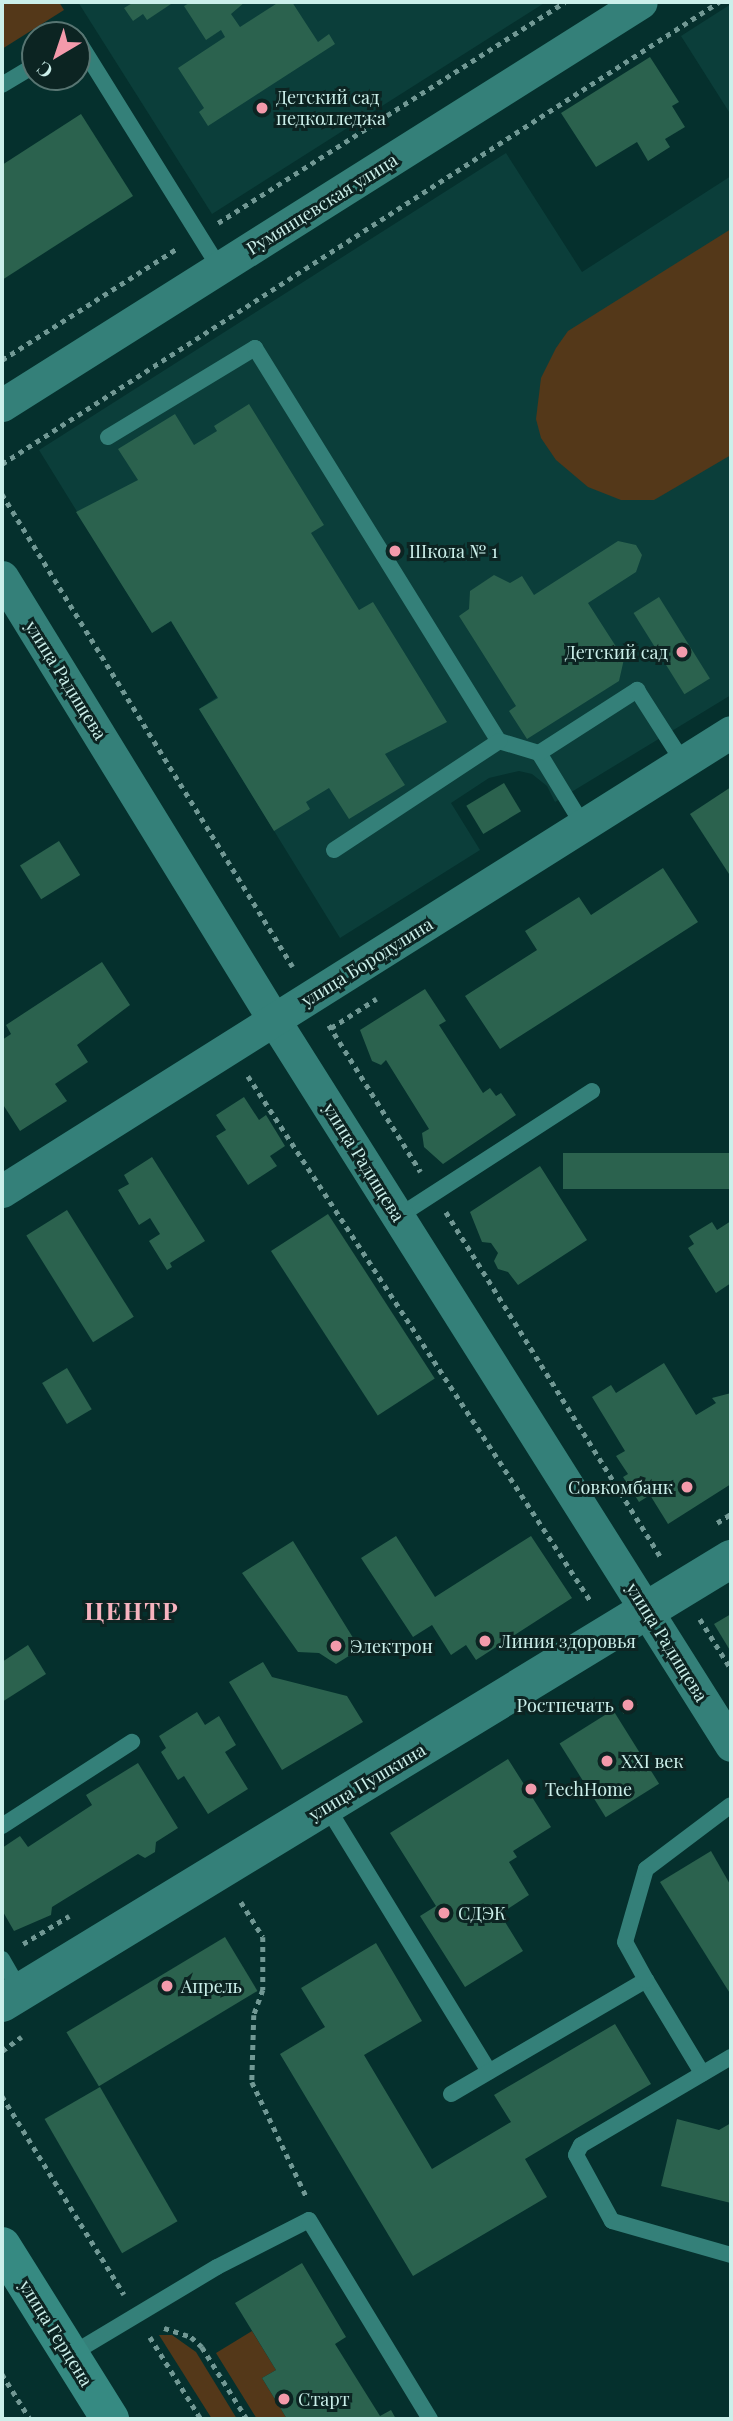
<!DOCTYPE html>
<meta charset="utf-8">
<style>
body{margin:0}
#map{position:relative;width:733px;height:2421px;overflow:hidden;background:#05302d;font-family:"Playfair Display",serif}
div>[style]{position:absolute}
.built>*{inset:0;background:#0b3e3a}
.green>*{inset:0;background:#543819}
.building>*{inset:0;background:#2b624e;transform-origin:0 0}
.path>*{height:4.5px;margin-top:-2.25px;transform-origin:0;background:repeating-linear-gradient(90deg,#719894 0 5px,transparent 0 10px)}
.service>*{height:16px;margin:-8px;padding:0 8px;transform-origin:8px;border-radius:8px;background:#348079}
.minor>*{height:33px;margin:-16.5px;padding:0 16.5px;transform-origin:16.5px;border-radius:16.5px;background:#348079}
.tertiary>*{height:38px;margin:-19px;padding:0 19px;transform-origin:19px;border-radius:19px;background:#348079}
.secondary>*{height:38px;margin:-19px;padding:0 19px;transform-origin:19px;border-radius:19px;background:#368a82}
.dots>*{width:19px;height:19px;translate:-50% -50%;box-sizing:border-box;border:4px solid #0c2422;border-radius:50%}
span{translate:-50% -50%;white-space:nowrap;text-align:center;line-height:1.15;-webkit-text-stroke:6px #0c2422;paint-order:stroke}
.poi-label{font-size:18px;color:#cbefea}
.left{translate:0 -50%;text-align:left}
.right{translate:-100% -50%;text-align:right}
.street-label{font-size:18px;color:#cbefea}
.district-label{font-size:24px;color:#f7b3bf;font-weight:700;letter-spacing:2px}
.frame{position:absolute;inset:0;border:4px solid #cbefea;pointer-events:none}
.north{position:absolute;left:21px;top:21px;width:70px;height:70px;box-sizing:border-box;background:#0c2422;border:2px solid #587572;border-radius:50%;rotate:219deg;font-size:19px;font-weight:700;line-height:28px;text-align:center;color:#cbefea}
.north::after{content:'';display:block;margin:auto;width:24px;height:32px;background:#f39aab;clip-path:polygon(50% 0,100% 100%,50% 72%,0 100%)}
</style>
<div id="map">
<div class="built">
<i style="clip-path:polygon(78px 2px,546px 2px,212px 214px)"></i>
<i style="clip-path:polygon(731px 4px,731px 115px,681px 36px)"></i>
<i style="clip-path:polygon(506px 153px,582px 272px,731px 176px,731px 695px,555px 802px,547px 786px,532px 774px,519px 771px,489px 778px,451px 803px,480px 850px,340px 938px,199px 709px,217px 697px,171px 621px,152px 633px,39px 450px)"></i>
</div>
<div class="green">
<i style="clip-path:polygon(2px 2px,59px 2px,64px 10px,2px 49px)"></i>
<i style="clip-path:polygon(731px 229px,731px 455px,654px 500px,621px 500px,588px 487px,556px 460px,541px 438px,536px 419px,541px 378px,556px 348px,568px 331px)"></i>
<i style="clip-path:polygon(252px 2331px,276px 2370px,262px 2378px,287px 2419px,257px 2419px,216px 2353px)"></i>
<i style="clip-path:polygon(159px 2335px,172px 2335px,196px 2352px,237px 2419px,212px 2419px)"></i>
</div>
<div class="building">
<i style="clip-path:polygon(134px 2px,174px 2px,147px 20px,143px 14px,133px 21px,124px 8px)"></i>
<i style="clip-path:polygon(191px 2px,245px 2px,231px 14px,240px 27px,279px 2px,292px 2px,318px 42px,329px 34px,335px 44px,208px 126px,199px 112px,204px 108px,178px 68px,225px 37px,221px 30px,206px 40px,184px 6px)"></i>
<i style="clip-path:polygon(650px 57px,679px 102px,672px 106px,685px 127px,665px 139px,670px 147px,648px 161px,637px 142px,596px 167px,561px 113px)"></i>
<i style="clip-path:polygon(81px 114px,133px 196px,2px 280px,2px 165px)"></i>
<i style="clip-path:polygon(249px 404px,324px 525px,311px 533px,359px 610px,373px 602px,447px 722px,385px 754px,405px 785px,349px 819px,329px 788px,306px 802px,310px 809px,274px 831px,199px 709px,218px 698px,171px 621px,152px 633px,76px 512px,138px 480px,118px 449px,175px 414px,194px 445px,217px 431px,214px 426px)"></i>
<i style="clip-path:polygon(618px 541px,636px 545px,642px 555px,636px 572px,588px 603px,624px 659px,619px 681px,527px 739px,509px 711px,516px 706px,459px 616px,469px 609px,470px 591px,494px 575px,510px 583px,522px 576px,534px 595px)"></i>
<i style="left:659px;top:597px;width:96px;height:30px;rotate:58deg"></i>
<i style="left:504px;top:783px;width:33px;height:44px;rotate:59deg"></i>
<i style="clip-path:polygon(731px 787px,731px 877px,690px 814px)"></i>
<i style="left:59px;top:841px;width:40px;height:46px;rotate:58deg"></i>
<i style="clip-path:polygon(663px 868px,698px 922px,500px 1049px,465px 996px,537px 950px,525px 931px,579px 897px,591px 915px)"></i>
<i style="clip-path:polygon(102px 962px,130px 1005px,77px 1045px,88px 1062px,55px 1084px,67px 1101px,20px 1131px,2px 1103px,2px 1040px,11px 1034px,6px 1025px)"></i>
<i style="clip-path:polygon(425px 989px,446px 1021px,439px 1025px,483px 1093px,490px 1088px,496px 1096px,501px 1093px,516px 1115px,443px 1164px,424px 1147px,422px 1133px,429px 1129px,386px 1060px,381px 1065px,372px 1061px,360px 1030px)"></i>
<i style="clip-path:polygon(244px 1097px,259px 1120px,266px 1115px,285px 1146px,270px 1156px,277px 1166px,248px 1185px,216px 1136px,226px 1130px,216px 1115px)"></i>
<i style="left:731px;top:1153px;width:36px;height:168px;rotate:90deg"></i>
<i style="clip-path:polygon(152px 1157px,205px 1241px,170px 1263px,172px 1267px,167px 1270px,149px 1241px,160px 1234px,150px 1218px,139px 1225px,118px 1190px,129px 1184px,124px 1175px)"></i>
<i style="clip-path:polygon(540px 1166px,587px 1240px,518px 1285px,508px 1272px,498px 1269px,494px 1261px,498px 1253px,491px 1243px,482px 1242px,470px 1212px)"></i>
<i style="left:67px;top:1210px;width:126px;height:48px;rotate:58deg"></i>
<i style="left:328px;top:1214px;width:196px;height:68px;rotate:57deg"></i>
<i style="clip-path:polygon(731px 1221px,731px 1283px,716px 1293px,688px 1248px,694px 1244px,689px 1236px,712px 1222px,717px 1230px)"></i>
<i style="clip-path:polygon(664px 1363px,696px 1415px,716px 1403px,712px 1398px,731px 1393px,731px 1484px,668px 1524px,650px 1495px,639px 1502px,623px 1477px,628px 1474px,616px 1456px,625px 1451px,592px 1397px,611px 1385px,616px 1393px)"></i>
<i style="left:67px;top:1368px;width:48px;height:29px;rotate:59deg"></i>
<i style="clip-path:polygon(396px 1536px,435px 1597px,531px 1536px,572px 1598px,476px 1660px,466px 1645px,451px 1655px,432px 1625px,413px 1637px,361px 1558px)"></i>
<i style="clip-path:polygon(293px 1541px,360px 1649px,336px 1664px,319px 1653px,298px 1652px,242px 1573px)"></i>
<i style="clip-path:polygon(731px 1614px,731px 1652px,714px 1624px)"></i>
<i style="clip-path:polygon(28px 1645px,46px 1674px,2px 1702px,2px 1662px)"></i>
<i style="clip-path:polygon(263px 1662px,272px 1677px,347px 1696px,363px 1722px,282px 1770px,229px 1682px)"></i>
<i style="left:633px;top:1697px;width:9px;height:17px;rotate:58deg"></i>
<i style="left:613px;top:1710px;width:87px;height:63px;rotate:58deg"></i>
<i style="clip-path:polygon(197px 1712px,205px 1725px,219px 1716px,236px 1745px,225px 1752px,248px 1789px,208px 1814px,184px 1776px,178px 1780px,161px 1752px,166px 1748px,159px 1736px)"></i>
<i style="clip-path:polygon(508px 1759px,551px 1827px,513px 1851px,517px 1857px,509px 1862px,529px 1895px,500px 1914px,523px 1951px,465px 1987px,420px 1916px,436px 1906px,390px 1833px)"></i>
<i style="clip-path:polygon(138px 1763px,178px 1828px,156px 1842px,155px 1852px,145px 1858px,138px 1854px,52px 1907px,51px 1915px,14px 1931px,2px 1910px,2px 1848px,20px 1836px,28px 1847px,92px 1805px,86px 1795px)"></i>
<i style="clip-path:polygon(711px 1851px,731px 1886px,731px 1995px,660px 1882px)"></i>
<i style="left:225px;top:1937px;width:63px;height:185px;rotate:59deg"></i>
<i style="clip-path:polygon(376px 1943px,422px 2021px,364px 2055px,432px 2169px,511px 2122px,494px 2095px,615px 2024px,651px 2084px,525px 2159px,547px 2197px,413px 2276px,280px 2054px,325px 2027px,301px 1988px)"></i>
<i style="left:100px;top:2087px;width:155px;height:64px;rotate:60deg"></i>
<i style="clip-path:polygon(677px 2119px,719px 2130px,731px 2123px,731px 2203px,661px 2186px)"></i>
<i style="clip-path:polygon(302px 2263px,346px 2337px,335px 2344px,380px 2416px,391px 2410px,396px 2419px,287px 2419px,262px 2378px,276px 2370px,235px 2303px)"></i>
</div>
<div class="path">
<i style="left:218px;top:223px;width:411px;rotate:-32.5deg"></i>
<i style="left:2px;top:360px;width:209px;rotate:-32.5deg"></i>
<i style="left:2px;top:464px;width:853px;rotate:-32.8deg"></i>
<i style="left:2px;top:494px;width:555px;rotate:58.4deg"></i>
<i style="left:329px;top:1025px;width:173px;rotate:58deg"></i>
<i style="left:331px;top:1028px;width:54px;rotate:-32.8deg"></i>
<i style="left:248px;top:1076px;width:626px;rotate:56.87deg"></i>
<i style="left:446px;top:1212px;width:409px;rotate:58.1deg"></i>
<i style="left:717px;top:1523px;width:17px;rotate:-33deg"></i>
<i style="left:700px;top:1619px;width:59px;rotate:58.2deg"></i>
<i style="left:241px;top:1902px;width:41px;rotate:57.8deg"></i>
<i style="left:263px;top:1937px;width:53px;rotate:90deg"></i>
<i style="left:263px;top:1990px;width:27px;rotate:110deg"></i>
<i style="left:254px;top:2015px;width:67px;rotate:91.7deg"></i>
<i style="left:252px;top:2082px;width:128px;rotate:64.6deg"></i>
<i style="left:23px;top:1944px;width:54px;rotate:-31.3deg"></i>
<i style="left:2px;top:2051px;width:24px;rotate:-36deg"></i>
<i style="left:2px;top:2096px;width:233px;rotate:58.4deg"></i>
<i style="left:164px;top:2328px;width:28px;rotate:18deg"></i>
<i style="left:191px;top:2337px;width:15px;rotate:42deg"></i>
<i style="left:202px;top:2347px;width:85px;rotate:58deg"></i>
<i style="left:150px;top:2337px;width:97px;rotate:58.1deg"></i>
<i style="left:2px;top:2374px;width:53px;rotate:58.1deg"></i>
</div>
<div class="service">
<i style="left:77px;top:39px;width:271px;rotate:58.1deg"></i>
<i style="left:2px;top:85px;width:39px;rotate:-31deg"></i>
<i style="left:108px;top:437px;width:172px;rotate:-31.2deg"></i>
<i style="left:255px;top:348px;width:463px;rotate:58.2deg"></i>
<i style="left:499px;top:741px;width:42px;rotate:16.7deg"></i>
<i style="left:539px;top:753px;width:84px;rotate:58.6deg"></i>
<i style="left:539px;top:753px;width:117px;rotate:-32.7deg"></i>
<i style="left:637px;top:690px;width:85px;rotate:57.4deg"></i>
<i style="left:334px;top:850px;width:198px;rotate:-33.4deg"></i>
<i style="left:399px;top:1216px;width:230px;rotate:-32.9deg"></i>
<i style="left:327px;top:1807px;width:310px;rotate:58.5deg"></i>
<i style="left:2px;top:1826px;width:155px;rotate:-32.9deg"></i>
<i style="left:2px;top:1959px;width:38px;rotate:60deg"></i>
<i style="left:646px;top:1980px;width:109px;rotate:58.9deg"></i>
<i style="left:731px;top:2057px;width:174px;rotate:149.6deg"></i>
<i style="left:581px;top:2145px;width:11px;rotate:117deg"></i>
<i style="left:576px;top:2155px;width:75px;rotate:61.4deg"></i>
<i style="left:612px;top:2221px;width:124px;rotate:15.9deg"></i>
<i style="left:451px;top:2094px;width:226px;rotate:-30.3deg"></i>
<i style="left:646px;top:1980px;width:43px;rotate:-118.9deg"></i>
<i style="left:625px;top:1942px;width:76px;rotate:-74deg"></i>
<i style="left:646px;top:1869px;width:106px;rotate:-37deg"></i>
<i style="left:70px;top:2355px;width:171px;rotate:-30.9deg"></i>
<i style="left:217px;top:2267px;width:103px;rotate:-27.1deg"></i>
<i style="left:309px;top:2220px;width:233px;rotate:58.7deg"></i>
</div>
<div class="minor">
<i style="left:2px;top:405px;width:755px;rotate:-32.24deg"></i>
<i style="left:2px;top:577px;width:520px;rotate:58.45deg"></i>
<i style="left:274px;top:1020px;width:857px;rotate:57.77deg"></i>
<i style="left:2px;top:1191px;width:861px;rotate:-32.2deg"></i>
</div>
<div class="tertiary">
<i style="left:2px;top:2003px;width:854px;rotate:-31.34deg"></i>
</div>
<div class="secondary">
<i style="left:2px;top:2246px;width:204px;rotate:58deg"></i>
</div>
<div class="dots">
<i style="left:262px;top:108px;background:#f39aab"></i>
<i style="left:395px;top:551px;background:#f39aab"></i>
<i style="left:682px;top:652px;background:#f39aab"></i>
<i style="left:687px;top:1487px;background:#f39aab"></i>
<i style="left:485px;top:1641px;background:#f39aab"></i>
<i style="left:336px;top:1646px;background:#f39aab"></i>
<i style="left:628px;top:1705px;background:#f39aab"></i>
<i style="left:607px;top:1761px;background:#f39aab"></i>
<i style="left:531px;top:1789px;background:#f39aab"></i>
<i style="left:444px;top:1913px;background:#f39aab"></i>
<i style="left:167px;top:1986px;background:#f39aab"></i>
<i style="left:284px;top:2399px;background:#f39aab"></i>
</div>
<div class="poi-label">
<span class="left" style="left:276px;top:108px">Детский сад<br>педколледжа</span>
<span class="left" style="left:409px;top:551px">Школа № 1</span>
<span class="right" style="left:668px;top:652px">Детский сад</span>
<span class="right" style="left:673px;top:1487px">Совкомбанк</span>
<span class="left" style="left:499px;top:1641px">Линия здоровья</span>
<span class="left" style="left:350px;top:1646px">Электрон</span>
<span class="right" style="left:614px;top:1705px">Ростпечать</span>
<span class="left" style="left:621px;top:1761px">XXI век</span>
<span class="left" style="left:545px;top:1789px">TechHome</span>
<span class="left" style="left:458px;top:1913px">СДЭК</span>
<span class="left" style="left:181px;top:1986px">Апрель</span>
<span class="left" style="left:298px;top:2399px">Старт</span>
</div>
<div class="street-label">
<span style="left:322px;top:204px;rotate:-32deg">Румянцевская улица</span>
<span style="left:66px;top:680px;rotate:58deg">улица Радищева</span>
<span style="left:367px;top:962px;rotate:-32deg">улица Бородулина</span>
<span style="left:364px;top:1162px;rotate:58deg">улица Радищева</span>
<span style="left:667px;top:1642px;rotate:58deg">улица Радищева</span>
<span style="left:367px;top:1782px;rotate:-31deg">улица Пушкина</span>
<span style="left:56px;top:2333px;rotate:58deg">улица Герцена</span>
</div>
<div class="district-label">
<span style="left:132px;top:1611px">ЦЕНТР</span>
</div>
<div class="frame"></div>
<div class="north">С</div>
</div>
